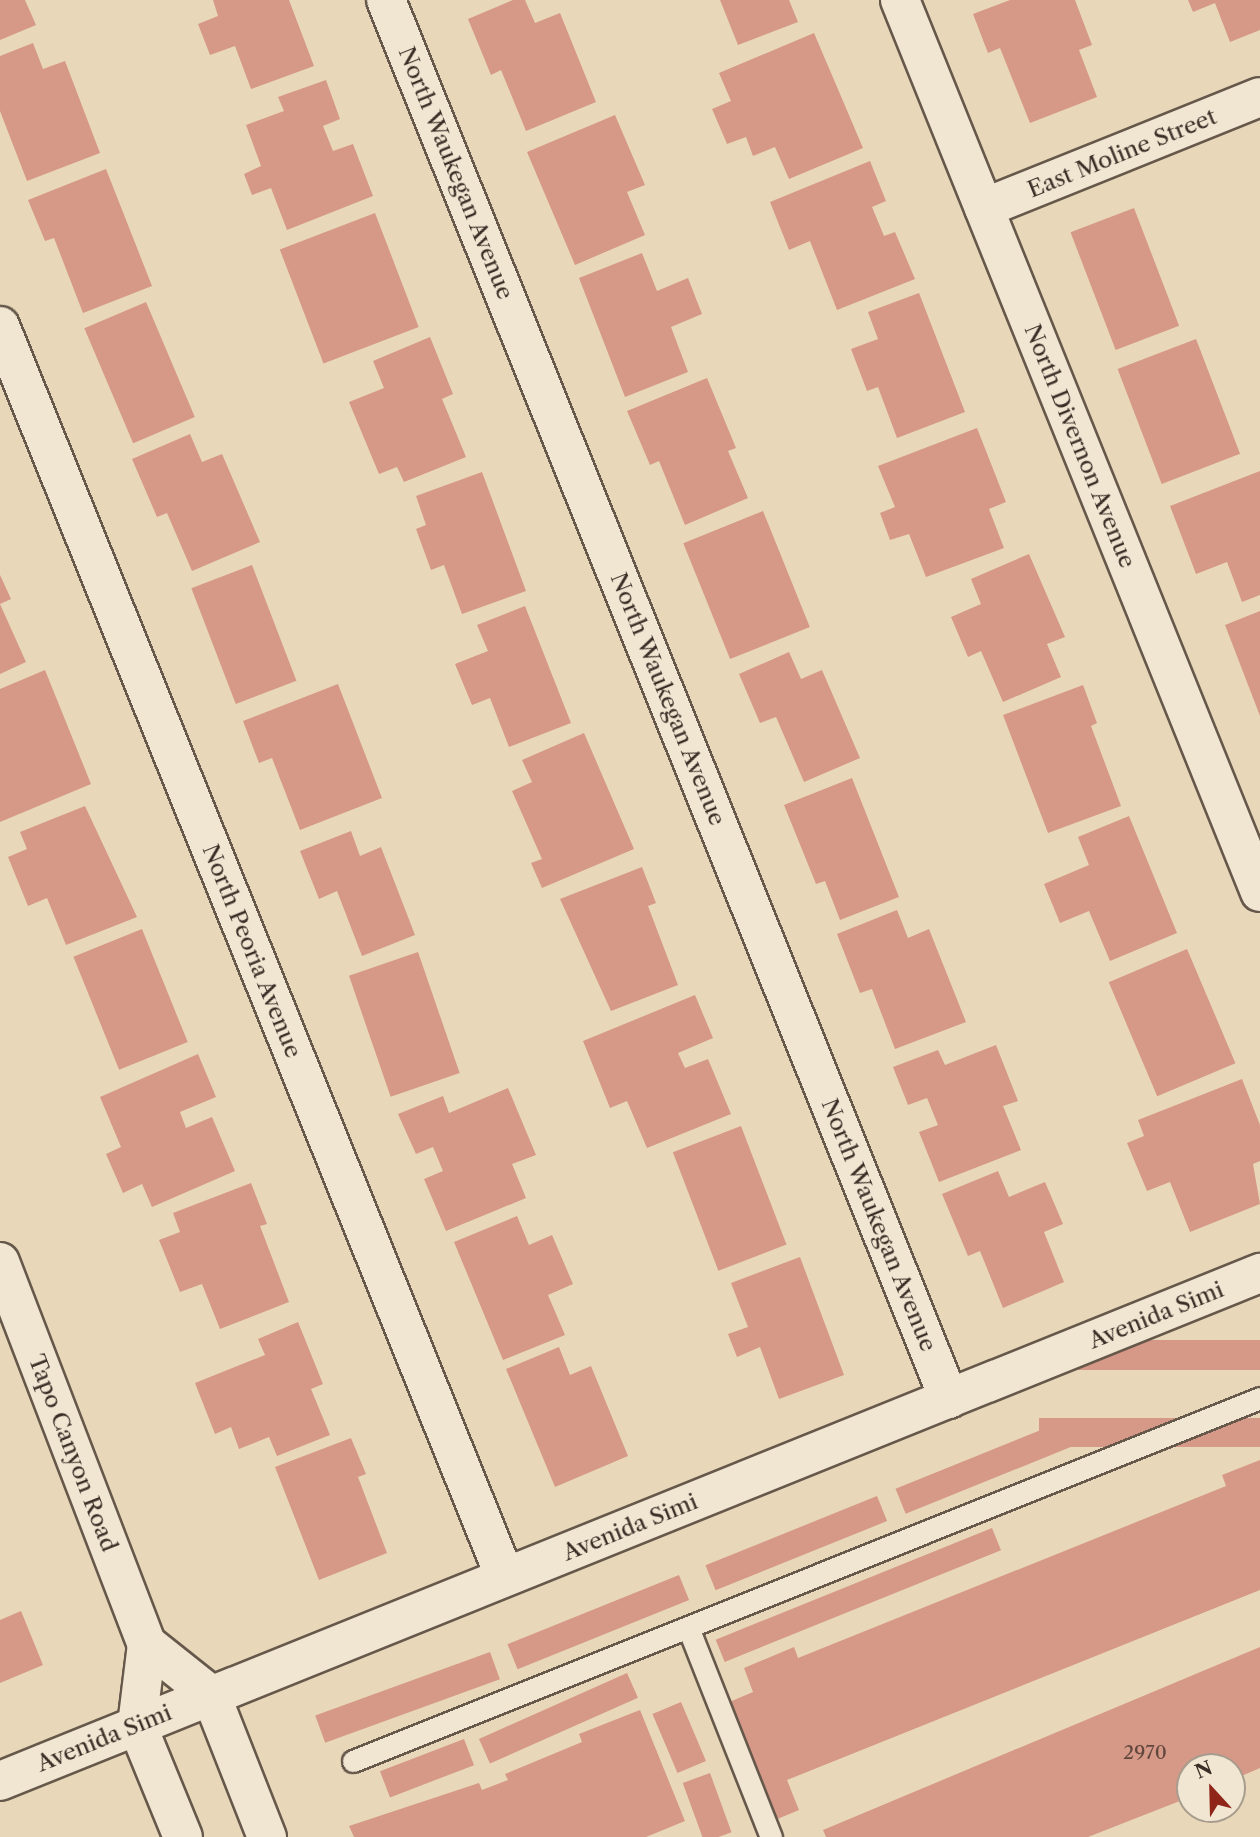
<!DOCTYPE html>
<style>
body{margin:0}
#map{position:relative;width:1260px;height:1837px;overflow:hidden;background:#e8d8b9;font-family:"Libre Caslon Text",serif}
div>[style]{position:absolute}
.building>*{inset:0;background:#d69887;transform-origin:0 0}
.roads{filter:drop-shadow(2px 0 #66584b) drop-shadow(-2px 0 #66584b) drop-shadow(0 2px #66584b) drop-shadow(0 -2px #66584b)}
.service>*{height:21px;margin:-10.5px;padding:0 10.5px;transform-origin:10.5px;border-radius:10.5px;background:#f0e6d2}
.minor>*{height:38px;margin:-19px;padding:0 19px;transform-origin:19px;border-radius:19px;background:#f0e6d2}
.secondary>*{height:38px;margin:-19px;padding:0 19px;transform-origin:19px;border-radius:19px;background:#f0e6d2}
span{translate:-50% -50%;white-space:nowrap;text-align:center;line-height:1.15;-webkit-text-stroke:5px #f0e6d2;paint-order:stroke}
.number-label{font-size:19px;color:#61483e}
.number-label span{-webkit-text-stroke-width:0}
.street-label{font-size:23px;color:#3a2d26}
.north{position:absolute;left:1176px;top:1753px;width:70px;height:70px;box-sizing:border-box;background:#f0e6d2;border:2px solid #a79c8d;border-radius:50%;rotate:338deg;font-size:19px;font-weight:700;line-height:28px;text-align:center;color:#3a2d26}
.north::after{content:'';display:block;margin:auto;width:24px;height:32px;background:#8f2418;clip-path:polygon(50% 0,100% 100%,50% 72%,0 100%)}
</style>
<div id="map">
<div class="building">
<i style="clip-path:polygon(0 0,25px 0,36px 25px,0 40px)"></i>
<i style="clip-path:polygon(213px 0,289px 0,314px 66px,251px 89px,235px 46px,210px 55px,198px 24px,218px 16px)"></i>
<i style="clip-path:polygon(513px 0,525px 0,535px 23px,560px 13px,596px 102px,526px 131px,501px 70px,491px 75px,468px 19px)"></i>
<i style="clip-path:polygon(720px 0,789px 0,798px 22px,738px 45px)"></i>
<i style="clip-path:polygon(1010px 0,1075px 0,1092px 45px,1079px 50px,1097px 97px,1030px 123px,1000px 48px,988px 53px,973px 14px)"></i>
<i style="clip-path:polygon(1188px 0,1260px 0,1260px 30px,1230px 42px,1215px 3px,1193px 12px)"></i>
<i style="clip-path:polygon(814px 33px,863px 148px,789px 179px,775px 147px,753px 156px,746px 137px,727px 144px,712px 109px,731px 101px,719px 73px)"></i>
<i style="clip-path:polygon(33px 43px,43px 69px,65px 61px,100px 153px,27px 181px,0 111px,0 56px)"></i>
<i style="clip-path:polygon(326px 80px,340px 119px,323px 126px,333px 151px,353px 144px,373px 196px,287px 230px,271px 188px,252px 195px,244px 174px,261px 166px,246px 125px,284px 111px,278px 97px)"></i>
<i style="clip-path:polygon(615px 115px,645px 185px,627px 192px,645px 235px,575px 265px,527px 152px)"></i>
<i style="clip-path:polygon(870px 161px,886px 201px,872px 207px,884px 236px,895px 232px,915px 279px,837px 310px,810px 241px,789px 250px,770px 202px)"></i>
<i style="clip-path:polygon(106px 169px,152px 286px,83px 313px,54px 238px,45px 241px,28px 200px)"></i>
<i style="left:1134px;top:208px;width:126px;height:68px;rotate:69deg"></i>
<i style="left:375px;top:213px;width:122px;height:102px;rotate:69deg"></i>
<i style="clip-path:polygon(642px 253px,657px 291px,688px 278px,702px 314px,671px 327px,688px 372px,625px 397px,579px 278px)"></i>
<i style="clip-path:polygon(919px 293px,965px 412px,897px 438px,878px 387px,867px 391px,851px 349px,878px 339px,868px 312px)"></i>
<i style="left:146px;top:302px;width:125px;height:67px;rotate:67deg"></i>
<i style="clip-path:polygon(430px 337px,453px 394px,442px 399px,466px 457px,404px 482px,397px 467px,379px 474px,349px 402px,384px 388px,373px 361px)"></i>
<i style="left:1196px;top:339px;width:123px;height:84px;rotate:69deg"></i>
<i style="clip-path:polygon(707px 378px,736px 448px,728px 451px,748px 498px,685px 525px,659px 461px,650px 465px,627px 411px)"></i>
<i style="clip-path:polygon(977px 428px,1006px 502px,989px 509px,1004px 548px,926px 577px,909px 534px,890px 540px,880px 513px,895px 507px,878px 466px)"></i>
<i style="clip-path:polygon(190px 434px,202px 462px,222px 454px,260px 542px,192px 571px,167px 513px,157px 517px,132px 459px)"></i>
<i style="clip-path:polygon(1260px 471px,1260px 595px,1242px 602px,1227px 562px,1196px 574px,1170px 506px)"></i>
<i style="clip-path:polygon(482px 472px,526px 591px,462px 614px,444px 565px,431px 570px,416px 529px,426px 525px,416px 496px)"></i>
<i style="left:763px;top:511px;width:125px;height:86px;rotate:68deg"></i>
<i style="clip-path:polygon(1029px 554px,1065px 637px,1047px 644px,1061px 677px,1003px 702px,981px 651px,968px 657px,951px 617px,981px 604px,971px 579px)"></i>
<i style="left:252px;top:565px;width:124px;height:65px;rotate:69deg"></i>
<i style="clip-path:polygon(0 575px,11px 599px,0 604px)"></i>
<i style="clip-path:polygon(0 604px,26px 662px,0 674px)"></i>
<i style="clip-path:polygon(525px 606px,571px 723px,509px 747px,490px 698px,472px 705px,455px 664px,488px 651px,477px 625px)"></i>
<i style="clip-path:polygon(1260px 611px,1260px 716px,1225px 625px)"></i>
<i style="clip-path:polygon(789px 652px,801px 679px,822px 670px,860px 758px,804px 782px,776px 717px,760px 723px,739px 674px)"></i>
<i style="clip-path:polygon(45px 670px,91px 784px,0 822px,0 689px)"></i>
<i style="clip-path:polygon(338px 684px,382px 798px,300px 830px,272px 758px,259px 763px,243px 721px)"></i>
<i style="clip-path:polygon(1083px 685px,1097px 723px,1091px 726px,1121px 806px,1048px 833px,1003px 715px)"></i>
<i style="clip-path:polygon(584px 733px,634px 849px,542px 888px,531px 863px,542px 859px,512px 791px,532px 782px,522px 760px)"></i>
<i style="clip-path:polygon(852px 778px,899px 897px,840px 920px,825px 881px,816px 884px,784px 805px)"></i>
<i style="clip-path:polygon(85px 806px,137px 917px,66px 945px,47px 898px,28px 906px,8px 857px,27px 849px,20px 832px)"></i>
<i style="clip-path:polygon(1129px 816px,1177px 933px,1110px 961px,1089px 911px,1060px 923px,1044px 884px,1089px 865px,1078px 837px)"></i>
<i style="clip-path:polygon(351px 831px,360px 856px,381px 847px,415px 935px,362px 956px,337px 891px,319px 899px,300px 851px)"></i>
<i style="clip-path:polygon(642px 867px,656px 903px,648px 906px,678px 985px,611px 1011px,560px 899px)"></i>
<i style="clip-path:polygon(897px 910px,908px 938px,929px 929px,966px 1022px,895px 1049px,872px 989px,860px 993px,837px 934px)"></i>
<i style="left:142px;top:929px;width:122px;height:74px;rotate:68deg"></i>
<i style="left:1187px;top:949px;width:124px;height:85px;rotate:67deg"></i>
<i style="left:418px;top:952px;width:128px;height:73px;rotate:71deg"></i>
<i style="clip-path:polygon(695px 995px,713px 1038px,678px 1053px,685px 1068px,708px 1059px,731px 1114px,647px 1148px,627px 1101px,610px 1108px,583px 1041px)"></i>
<i style="clip-path:polygon(996px 1045px,1018px 1101px,1003px 1106px,1021px 1150px,939px 1182px,919px 1132px,938px 1125px,927px 1098px,908px 1105px,893px 1067px,938px 1050px,945px 1065px)"></i>
<i style="clip-path:polygon(198px 1054px,216px 1097px,180px 1112px,186px 1128px,212px 1117px,235px 1171px,152px 1207px,142px 1184px,123px 1193px,106px 1154px,121px 1147px,100px 1097px)"></i>
<i style="clip-path:polygon(1242px 1079px,1260px 1125px,1260px 1161px,1253px 1164px,1260px 1204px,1190px 1232px,1170px 1182px,1147px 1191px,1127px 1143px,1144px 1136px,1138px 1120px)"></i>
<i style="clip-path:polygon(508px 1088px,536px 1155px,512px 1164px,526px 1198px,446px 1231px,424px 1179px,443px 1171px,433px 1147px,416px 1154px,398px 1114px,443px 1096px,449px 1113px)"></i>
<i style="left:741px;top:1126px;width:127px;height:73px;rotate:69deg"></i>
<i style="clip-path:polygon(998px 1171px,1009px 1197px,1045px 1182px,1063px 1224px,1044px 1232px,1064px 1282px,1003px 1308px,980px 1251px,968px 1256px,942px 1194px)"></i>
<i style="clip-path:polygon(251px 1183px,267px 1224px,260px 1226px,289px 1302px,220px 1329px,202px 1284px,180px 1292px,159px 1240px,180px 1232px,173px 1213px)"></i>
<i style="clip-path:polygon(517px 1216px,529px 1245px,552px 1235px,573px 1284px,548px 1295px,565px 1335px,503px 1360px,454px 1242px)"></i>
<i style="clip-path:polygon(800px 1257px,844px 1375px,779px 1399px,760px 1347px,737px 1357px,728px 1334px,748px 1327px,731px 1283px)"></i>
<i style="clip-path:polygon(298px 1322px,323px 1384px,311px 1389px,330px 1435px,277px 1456px,269px 1437px,239px 1449px,231px 1427px,215px 1434px,195px 1383px,265px 1355px,258px 1339px)"></i>
<i style="left:1260px;top:1340px;width:30px;height:187px;rotate:90deg"></i>
<i style="clip-path:polygon(559px 1347px,570px 1375px,591px 1366px,628px 1456px,555px 1487px,506px 1369px)"></i>
<i style="left:1260px;top:1418px;width:29px;height:221px;rotate:90deg"></i>
<i style="left:1068px;top:1419px;width:27px;height:186px;rotate:68deg"></i>
<i style="clip-path:polygon(351px 1438px,366px 1474px,358px 1477px,387px 1553px,319px 1580px,275px 1467px)"></i>
<i style="clip-path:polygon(1260px 1460px,1260px 1590px,787px 1780px,799px 1810px,775px 1820px,727px 1703px,753px 1692px,744px 1668px,794px 1647px,798px 1658px,1226px 1486px,1222px 1475px)"></i>
<i style="left:877px;top:1496px;width:27px;height:185px;rotate:68deg"></i>
<i style="left:992px;top:1528px;width:24px;height:298px;rotate:68deg"></i>
<i style="left:679px;top:1575px;width:27px;height:185px;rotate:68deg"></i>
<i style="clip-path:polygon(21px 1611px,43px 1665px,0 1683px,0 1620px)"></i>
<i style="clip-path:polygon(1260px 1647px,1260px 1768px,1232px 1780px,1232px 1767px,1190px 1767px,1190px 1797px,1088px 1837px,826px 1837px,823px 1830px)"></i>
<i style="left:490px;top:1652px;width:29px;height:186px;rotate:70deg"></i>
<i style="left:627px;top:1673px;width:27px;height:162px;rotate:66deg"></i>
<i style="left:681px;top:1702px;width:64px;height:31px;rotate:67deg"></i>
<i style="clip-path:polygon(640px 1710px,685px 1821px,646px 1837px,354px 1837px,349px 1826px,479px 1783px,482px 1790px,508px 1780px,505px 1774px,582px 1742px,579px 1734px)"></i>
<i style="left:464px;top:1739px;width:28px;height:90px;rotate:69deg"></i>
<i style="left:710px;top:1773px;width:63px;height:29px;rotate:70deg"></i>
</div>
<div class="roads">
<div class="service">
<i style="left:689px;top:1630px;width:223px;rotate:68.4deg"></i>
<i style="left:353px;top:1761px;width:977px;rotate:-21.81deg"></i>
</div>
<div class="minor">
<i style="left:386px;top:0;width:1508px;rotate:68.08deg"></i>
<i style="left:900px;top:0;width:962px;rotate:68.02deg"></i>
<i style="left:984px;top:208px;width:297px;rotate:-21.9deg"></i>
<i style="left:0;top:326px;width:1349px;rotate:68.02deg"></i>
<i style="left:0;top:1781px;width:1359px;rotate:-21.96deg"></i>
</div>
<div class="secondary">
<i style="left:0;top:1262px;width:409px;rotate:69deg"></i>
<i style="left:147px;top:1644px;width:82px;rotate:97deg"></i>
<i style="left:137px;top:1725px;width:121px;rotate:67.7deg"></i>
<i style="left:147px;top:1644px;width:82px;rotate:38.6deg"></i>
<i style="left:211px;top:1695px;width:153px;rotate:68.5deg"></i>
</div>
</div>
<div class="number-label">
<span style="left:1145px;top:1753px">2970</span>
</div>
<div class="street-label">
<span style="left:1122px;top:153px;rotate:-22deg">East Moline Street</span>
<span style="left:456px;top:173px;rotate:68deg">North Waukegan Avenue</span>
<span style="left:1080px;top:446px;rotate:68deg">North Divernon Avenue</span>
<span style="left:668px;top:699px;rotate:68deg">North Waukegan Avenue</span>
<span style="left:252px;top:951px;rotate:68deg">North Peoria Avenue</span>
<span style="left:879px;top:1225px;rotate:68deg">North Waukegan Avenue</span>
<span style="left:1156px;top:1315px;rotate:-22deg">Avenida Simi</span>
<span style="left:73px;top:1453px;rotate:69deg">Tapo Canyon Road</span>
<span style="left:630px;top:1527px;rotate:-22deg">Avenida Simi</span>
<span style="left:104px;top:1738px;rotate:-22deg">Avenida Simi</span>
</div>
<div class="north">N</div>
</div>
